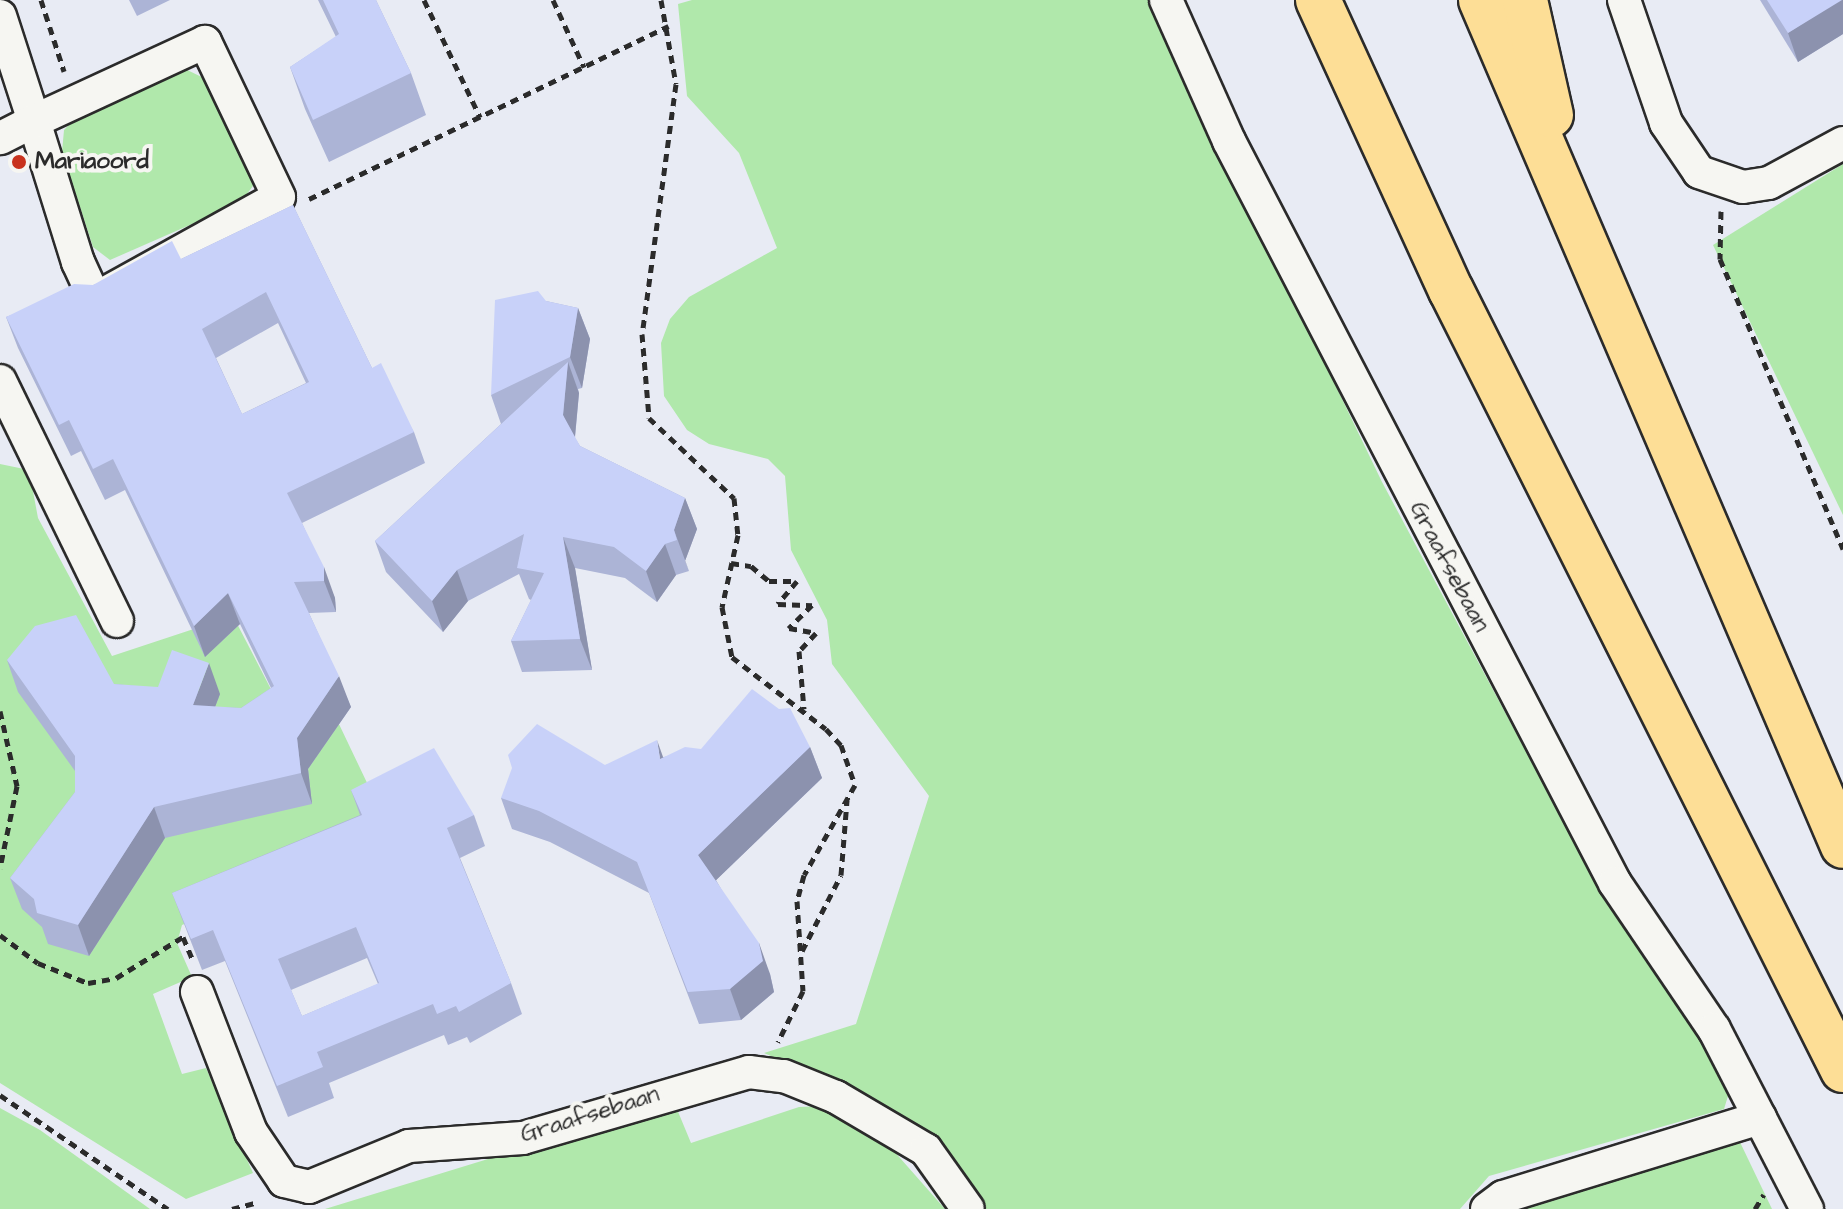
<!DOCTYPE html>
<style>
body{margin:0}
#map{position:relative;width:1843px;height:1209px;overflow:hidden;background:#e8ebf4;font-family:"Architects Daughter",sans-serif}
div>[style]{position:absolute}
.green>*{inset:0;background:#b0e8ab}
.path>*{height:5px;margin-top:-2.5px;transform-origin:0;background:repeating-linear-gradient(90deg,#2b2b2b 0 8px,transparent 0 14px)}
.roads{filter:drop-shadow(2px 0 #2b2b2b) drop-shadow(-2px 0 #2b2b2b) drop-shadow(0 2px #2b2b2b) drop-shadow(0 -2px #2b2b2b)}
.street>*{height:32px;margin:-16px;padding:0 16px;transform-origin:16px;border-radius:16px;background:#f6f6f2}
.highway>*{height:44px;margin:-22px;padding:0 22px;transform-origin:22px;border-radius:22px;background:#fdde96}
.wall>*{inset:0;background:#acb4d6}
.shaded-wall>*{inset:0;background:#8c92ae}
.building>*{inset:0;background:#c8d1f9}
.dots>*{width:22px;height:22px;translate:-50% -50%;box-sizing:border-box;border:4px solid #f6f6f2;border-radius:50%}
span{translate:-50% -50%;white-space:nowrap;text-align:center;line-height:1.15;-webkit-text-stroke:8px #f6f6f2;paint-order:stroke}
.poi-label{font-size:24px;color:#2b2b2b;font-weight:700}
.left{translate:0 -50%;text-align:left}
.street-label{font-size:24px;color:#2b2b2b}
</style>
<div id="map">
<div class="green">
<i style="clip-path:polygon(692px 0,1150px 0,1382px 482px,1569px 832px,1732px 1083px,1724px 1109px,1489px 1176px,1460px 1209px,978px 1209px,840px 1086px,764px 1053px,856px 1024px,929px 796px,832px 664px,827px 620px,791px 550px,785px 476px,768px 459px,709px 444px,687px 430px,664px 396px,661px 343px,670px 319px,689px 297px,777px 248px,739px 153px,687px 96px,678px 4px)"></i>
<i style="clip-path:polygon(181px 67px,212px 82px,256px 182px,240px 203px,110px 260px,93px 247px,62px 152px,64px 130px,79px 114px)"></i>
<i style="clip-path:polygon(1843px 164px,1843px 515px,1713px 245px)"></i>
<i style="clip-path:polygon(0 464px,29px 470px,38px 518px,112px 656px,233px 616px,275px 697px,317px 678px,380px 810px,372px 845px,182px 925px,177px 943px,192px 977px,153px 994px,182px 1074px,206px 1068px,253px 1173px,186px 1199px,0 1083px)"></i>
<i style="clip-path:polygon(674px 1102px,691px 1143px,799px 1107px,823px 1106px,878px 1133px,945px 1209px,325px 1209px)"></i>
<i style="clip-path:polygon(0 1108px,40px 1130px,150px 1209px,0 1209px)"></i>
<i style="clip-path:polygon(1738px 1138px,1772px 1209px,1500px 1209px)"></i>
</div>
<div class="path">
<i style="left:41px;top:0;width:75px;rotate:72.1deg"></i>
<i style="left:424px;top:0;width:130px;rotate:64.4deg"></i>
<i style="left:553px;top:0;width:74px;rotate:65.2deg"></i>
<i style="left:661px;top:0;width:85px;rotate:79.9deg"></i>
<i style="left:676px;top:84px;width:252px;rotate:97.7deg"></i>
<i style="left:642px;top:334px;width:84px;rotate:85.2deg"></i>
<i style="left:649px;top:418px;width:117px;rotate:43.3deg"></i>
<i style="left:734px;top:498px;width:37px;rotate:84deg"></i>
<i style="left:738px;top:535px;width:74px;rotate:102.5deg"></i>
<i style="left:722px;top:607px;width:51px;rotate:78.7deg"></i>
<i style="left:732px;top:657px;width:118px;rotate:37.5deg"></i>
<i style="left:826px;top:729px;width:22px;rotate:47deg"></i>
<i style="left:841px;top:745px;width:42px;rotate:70.7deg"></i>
<i style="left:855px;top:785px;width:103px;rotate:119.5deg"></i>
<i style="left:804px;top:875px;width:27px;rotate:105deg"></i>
<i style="left:797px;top:901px;width:90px;rotate:86.2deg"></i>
<i style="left:803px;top:991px;width:57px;rotate:116.1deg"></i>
<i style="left:309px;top:199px;width:399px;rotate:-25.7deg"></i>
<i style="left:1721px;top:211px;width:48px;rotate:91.2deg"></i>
<i style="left:1720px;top:259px;width:315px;rotate:67deg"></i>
<i style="left:731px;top:563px;width:20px;rotate:9deg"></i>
<i style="left:751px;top:566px;width:23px;rotate:40deg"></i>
<i style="left:769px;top:581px;width:28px"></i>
<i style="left:797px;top:581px;width:30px;rotate:130deg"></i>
<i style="left:778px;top:604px;width:34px;rotate:2deg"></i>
<i style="left:812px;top:605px;width:33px;rotate:135deg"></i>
<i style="left:789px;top:628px;width:27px;rotate:10deg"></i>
<i style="left:816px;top:633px;width:25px;rotate:133deg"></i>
<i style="left:799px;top:651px;width:58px;rotate:85.1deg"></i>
<i style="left:0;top:711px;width:77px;rotate:77.2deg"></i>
<i style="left:17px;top:786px;width:84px;rotate:101.7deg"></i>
<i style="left:0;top:935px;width:47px;rotate:36.4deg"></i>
<i style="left:38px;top:963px;width:54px;rotate:21.8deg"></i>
<i style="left:88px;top:983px;width:28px;rotate:-10deg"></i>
<i style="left:116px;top:978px;width:79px;rotate:-31.5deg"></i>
<i style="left:183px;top:937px;width:26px;rotate:67deg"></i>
<i style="left:802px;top:951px;width:85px;rotate:-62.8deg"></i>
<i style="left:841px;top:875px;width:75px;rotate:-85.4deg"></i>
<i style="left:0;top:1095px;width:203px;rotate:34.2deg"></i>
<i style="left:232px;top:1209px;width:27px;rotate:-15deg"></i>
<i style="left:1755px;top:1209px;width:17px;rotate:-59deg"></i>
</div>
<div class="roads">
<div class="street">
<i style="left:1166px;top:0;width:154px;rotate:65.9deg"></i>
<i style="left:1229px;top:141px;width:836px;rotate:62.52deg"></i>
<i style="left:1615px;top:883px;width:176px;rotate:55.9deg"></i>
<i style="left:1714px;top:1029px;width:203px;rotate:62.7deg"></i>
<i style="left:1624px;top:0;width:130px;rotate:71.1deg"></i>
<i style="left:1666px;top:123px;width:59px;rotate:56deg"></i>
<i style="left:1699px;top:172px;width:46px;rotate:18.8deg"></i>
<i style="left:1743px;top:187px;width:26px;rotate:-9deg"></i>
<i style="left:1769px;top:183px;width:84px;rotate:-28.4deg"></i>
<i style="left:0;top:16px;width:110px;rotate:72.1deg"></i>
<i style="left:34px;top:121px;width:148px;rotate:72.7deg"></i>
<i style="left:78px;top:262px;width:41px;rotate:65.3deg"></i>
<i style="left:95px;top:299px;width:210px;rotate:-29deg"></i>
<i style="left:279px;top:197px;width:172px;rotate:-115.5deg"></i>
<i style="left:205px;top:42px;width:188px;rotate:155.2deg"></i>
<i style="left:34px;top:121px;width:38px;rotate:153deg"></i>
<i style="left:0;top:381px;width:267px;rotate:64deg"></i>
<i style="left:197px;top:992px;width:150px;rotate:68.9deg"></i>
<i style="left:251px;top:1132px;width:59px;rotate:56deg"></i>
<i style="left:284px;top:1181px;width:26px;rotate:13deg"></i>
<i style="left:309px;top:1187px;width:108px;rotate:-22.3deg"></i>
<i style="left:409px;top:1146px;width:114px;rotate:-4deg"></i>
<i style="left:523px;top:1138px;width:235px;rotate:-16.3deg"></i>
<i style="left:749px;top:1072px;width:35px;rotate:7deg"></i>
<i style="left:784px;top:1076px;width:56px;rotate:22deg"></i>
<i style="left:836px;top:1097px;width:104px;rotate:30.5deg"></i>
<i style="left:926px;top:1150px;width:72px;rotate:54.6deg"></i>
<i style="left:1487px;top:1209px;width:20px;rotate:-37deg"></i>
<i style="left:1503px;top:1197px;width:269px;rotate:-17.1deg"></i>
</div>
<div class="highway">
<i style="left:1318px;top:0;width:319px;rotate:65.4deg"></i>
<i style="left:1451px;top:290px;width:873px;rotate:63.32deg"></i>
<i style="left:1481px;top:0;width:920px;rotate:66.83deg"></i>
<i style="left:1525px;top:0;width:118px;rotate:77.3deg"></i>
</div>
</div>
<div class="wall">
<i style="clip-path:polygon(129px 0,170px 0,137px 16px)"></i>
<i style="clip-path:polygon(318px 0,376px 0,411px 73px,426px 115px,329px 162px,305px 109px,290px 67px,336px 37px)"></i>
<i style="clip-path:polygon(1760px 0,1843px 0,1843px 34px,1798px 62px)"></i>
<i style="clip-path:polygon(evenodd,293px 205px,372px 368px,414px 432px,425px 463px,302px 523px,335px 598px,336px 612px,309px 613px,351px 707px,308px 769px,312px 804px,165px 838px,89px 956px,48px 944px,42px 927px,22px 909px,10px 878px,75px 792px,75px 771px,18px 692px,7px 660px,114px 684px,220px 694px,215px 707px,241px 708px,271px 688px,240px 624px,205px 657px,125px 490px,105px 500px,81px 451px,71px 456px,18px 348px,6px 317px,93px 285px,181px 259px,293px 205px,278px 323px,306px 383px,242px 414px,216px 358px,278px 323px)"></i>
<i style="clip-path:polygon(546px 301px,578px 308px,590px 339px,582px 388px,578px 389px,579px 393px,575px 438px,580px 446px,685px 498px,697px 529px,685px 561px,689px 571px,676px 575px,657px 602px,625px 578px,575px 568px,592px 670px,522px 672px,511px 641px,531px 600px,529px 599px,519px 574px,468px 601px,443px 632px,386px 572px,375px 541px,501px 424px,491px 395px)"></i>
<i style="clip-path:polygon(810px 747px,822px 778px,716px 880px,770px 974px,774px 992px,741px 1020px,699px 1024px,649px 893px,550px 842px,512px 829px,501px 798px,605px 765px,664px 757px,701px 749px)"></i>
<i style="clip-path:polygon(evenodd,351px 790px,474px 815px,485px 846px,460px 858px,511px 983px,522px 1014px,470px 1043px,467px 1037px,448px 1045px,444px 1035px,329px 1083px,334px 1098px,288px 1117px,225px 961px,202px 970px,172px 893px,360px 815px,351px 790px,367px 958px,378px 984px,302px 1016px,291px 990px,367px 958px)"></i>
</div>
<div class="shaded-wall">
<i style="clip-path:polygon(1839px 0,1843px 0,1843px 34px,1798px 62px,1788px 33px)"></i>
<i style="clip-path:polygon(578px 308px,590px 339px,582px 388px,570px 357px)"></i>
<i style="clip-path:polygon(568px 362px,579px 393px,574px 446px,563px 415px)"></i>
<i style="clip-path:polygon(685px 498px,697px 529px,685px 561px,689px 571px,674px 530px)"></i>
<i style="clip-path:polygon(563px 537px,575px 568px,592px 670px,580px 639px)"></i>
<i style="clip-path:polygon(665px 544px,676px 575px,657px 602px,646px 571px)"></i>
<i style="clip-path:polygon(324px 567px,335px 598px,336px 612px,324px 581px)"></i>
<i style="clip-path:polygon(457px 570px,468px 601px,443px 632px,432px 601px)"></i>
<i style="clip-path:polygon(228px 593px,240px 624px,205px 657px,194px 626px)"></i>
<i style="clip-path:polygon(209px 663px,220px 694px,204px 736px,193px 705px)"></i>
<i style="clip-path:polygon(339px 676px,351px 707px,308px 769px,312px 804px,301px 773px,297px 738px)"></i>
<i style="clip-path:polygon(657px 740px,668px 771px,660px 759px)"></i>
<i style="clip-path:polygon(810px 747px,822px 778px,710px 886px,698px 855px)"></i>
<i style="clip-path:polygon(154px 807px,165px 838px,89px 956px,78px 925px)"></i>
<i style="clip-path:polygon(759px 943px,770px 974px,774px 992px,741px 1020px,730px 989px)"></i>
</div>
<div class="building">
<i style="clip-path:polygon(323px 0,376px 0,411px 73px,313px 120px,290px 67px,339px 34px)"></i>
<i style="clip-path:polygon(1767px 0,1842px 0,1788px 33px)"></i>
<i style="clip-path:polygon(evenodd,293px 205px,372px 368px,381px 363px,414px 432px,287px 493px,324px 567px,324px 581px,294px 582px,339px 676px,297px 738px,301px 773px,154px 807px,78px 925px,37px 913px,34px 899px,10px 878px,75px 792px,75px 756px,7px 660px,35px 626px,76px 615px,114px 684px,158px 687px,172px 650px,209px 663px,193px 705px,241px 708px,274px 686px,228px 593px,194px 626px,113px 459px,93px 469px,69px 420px,59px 425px,6px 317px,74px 284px,93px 285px,172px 241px,181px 259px,293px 205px,266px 292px,309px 382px,242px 414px,202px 329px,266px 292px)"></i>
<i style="clip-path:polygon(538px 291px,546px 301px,578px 308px,570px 357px,491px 395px,495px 300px)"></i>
<i style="clip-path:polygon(568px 362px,563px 415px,580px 446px,685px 498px,674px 530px,677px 540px,665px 544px,646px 571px,614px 547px,563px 537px,580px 639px,511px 641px,544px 573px,517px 568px,524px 534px,457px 570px,432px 601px,375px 541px)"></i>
<i style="clip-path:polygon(752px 689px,779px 709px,790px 708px,810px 747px,698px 855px,759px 943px,763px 961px,730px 989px,688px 992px,637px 862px,539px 811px,501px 798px,512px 768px,508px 755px,537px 724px,605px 765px,657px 740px,660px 759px,685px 747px,701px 749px)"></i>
<i style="clip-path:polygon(evenodd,434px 748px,474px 815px,447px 828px,511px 983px,459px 1012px,456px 1006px,437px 1014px,433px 1004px,317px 1052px,323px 1067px,277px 1086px,213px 930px,191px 939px,172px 893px,362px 815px,351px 790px,434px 748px,356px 927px,379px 983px,302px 1016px,278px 959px,356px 927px)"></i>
</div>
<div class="dots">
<i style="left:19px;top:162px;background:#c8321e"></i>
</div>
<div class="poi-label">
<span class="left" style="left:35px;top:162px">Mariaoord</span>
</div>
<div class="street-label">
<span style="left:1449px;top:567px;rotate:62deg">Graafsebaan</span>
<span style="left:590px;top:1115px;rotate:-17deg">Graafsebaan</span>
</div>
</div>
